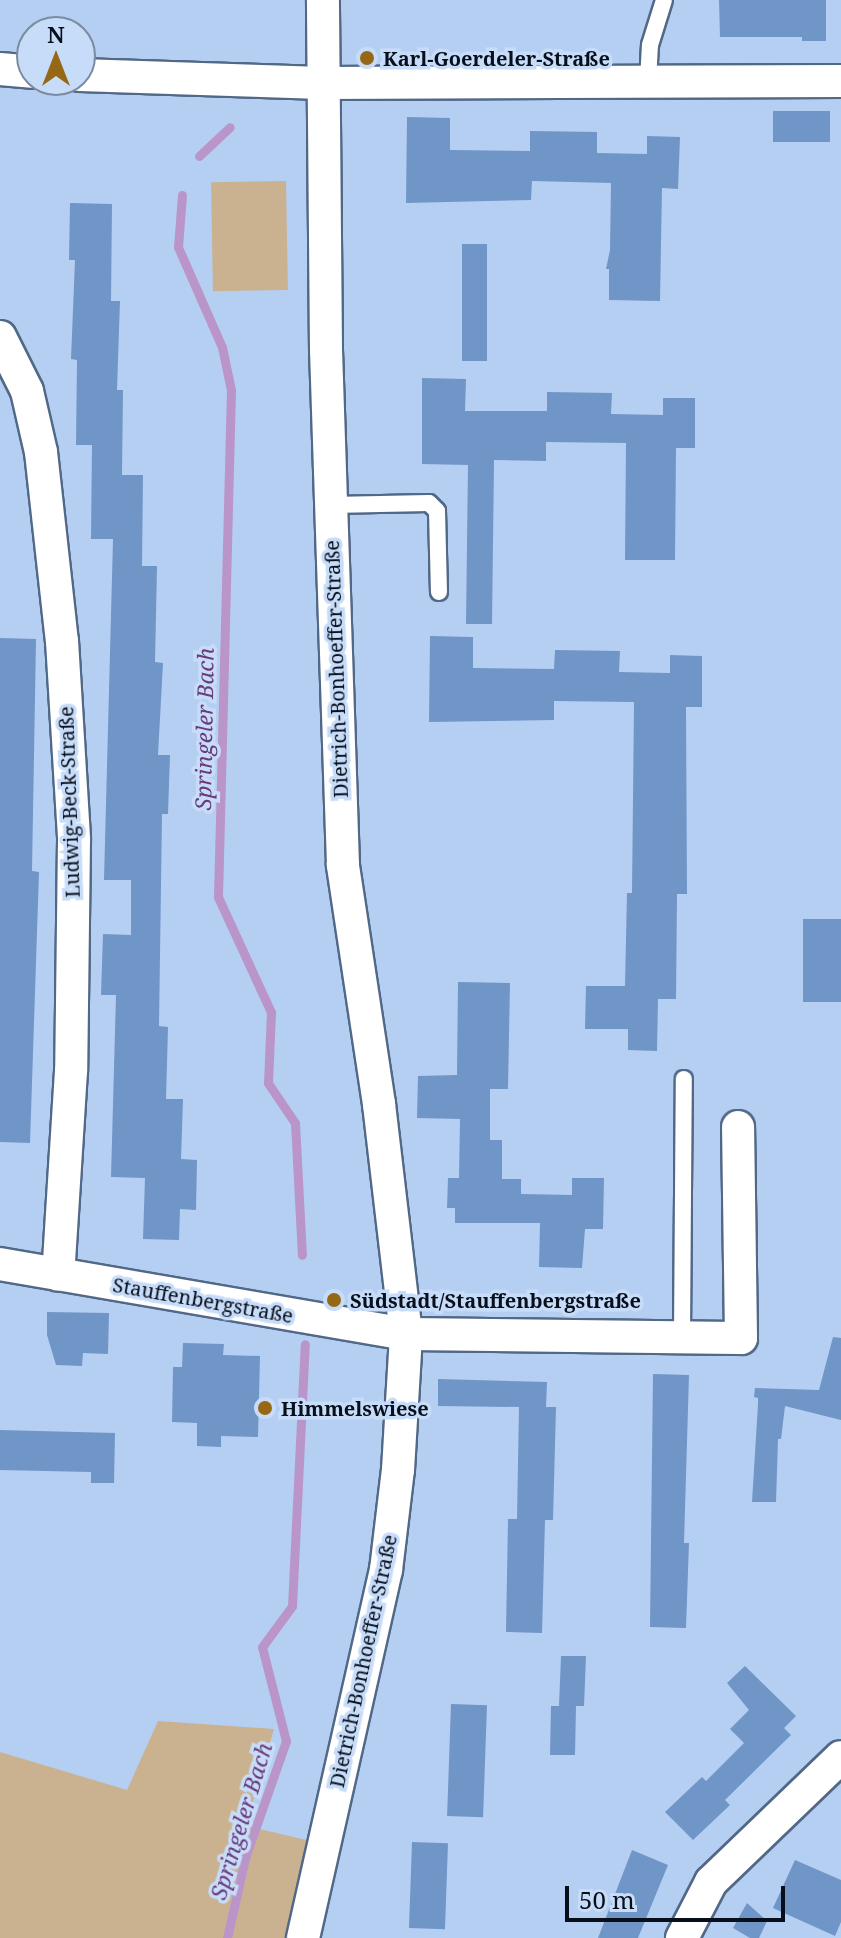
<!DOCTYPE html>
<meta charset="utf-8">
<style>
body{margin:0}
#map{position:relative;width:841px;height:1938px;overflow:hidden;background:#b5cff2;font-family:"Noto Serif",serif}
div>[style]{position:absolute}
.green>*{inset:0;background:#cab290;transform-origin:0 0}
.stream>*{height:9px;margin:-4.5px;padding:0 4.5px;transform-origin:4.5px;border-radius:4.5px;background:#ba95ca}
.building>*{inset:0;background:#7095c7;transform-origin:0 0}
.roads{filter:drop-shadow(2px 0 #526887) drop-shadow(-2px 0 #526887) drop-shadow(0 2px #526887) drop-shadow(0 -2px #526887)}
.lane>*{height:16px;margin:-8px;padding:0 8px;transform-origin:8px;border-radius:8px;background:#fff}
.street>*{height:32px;margin:-16px;padding:0 16px;transform-origin:16px;border-radius:16px;background:#fff}
.dots>*{width:22px;height:22px;translate:-50% -50%;box-sizing:border-box;border:4px solid #c7dcf8;border-radius:50%}
span{translate:-50% -50%;white-space:nowrap;text-align:center;line-height:1.15;-webkit-text-stroke:7px #c7dcf8;paint-order:stroke}
.poi-label{font-size:20px;color:#070f1b;font-weight:700}
.left{translate:0 -50%;text-align:left}
.street-label{font-size:20px;color:#070f1b}
.water-label{font-size:22px;color:#6a3a7c;font-style:italic}
.north{position:absolute;left:16px;top:16px;width:80px;height:80px;box-sizing:border-box;background:#c7dcf8;border:2px solid #7a8aa0;border-radius:50%;rotate:0deg;font-size:22px;font-weight:700;line-height:32px;text-align:center;color:#070f1b}
.north::after{content:'';display:block;margin:auto;width:28px;height:36px;background:#966816;clip-path:polygon(50% 0,100% 100%,50% 72%,0 100%)}
.scale{position:absolute;left:565px;top:1886px;width:220px;height:36px;box-sizing:border-box;border:4px solid #070f1b;border-top:0;padding-left:10px;font-size:24px;line-height:28px;white-space:nowrap;color:#070f1b;-webkit-text-stroke:6px #c7dcf8;paint-order:stroke}
</style>
<div id="map">
<div class="green">
<i style="left:286px;top:181px;width:109px;height:75px;rotate:89deg"></i>
<i style="clip-path:polygon(158px 1721px,274px 1729px,246px 1826px,315px 1842px,294px 1938px,0 1938px,0 1752px,127px 1790px)"></i>
</div>
<div class="stream">
<i style="left:199px;top:156px;width:42px;rotate:-43.1deg"></i>
<i style="left:182px;top:195px;width:52px;rotate:94.4deg"></i>
<i style="left:178px;top:247px;width:109px;rotate:66.3deg"></i>
<i style="left:222px;top:347px;width:44px;rotate:78.2deg"></i>
<i style="left:231px;top:390px;width:507px;rotate:91.47deg"></i>
<i style="left:218px;top:897px;width:127px;rotate:65.3deg"></i>
<i style="left:271px;top:1012px;width:71px;rotate:92.4deg"></i>
<i style="left:268px;top:1083px;width:48px;rotate:56deg"></i>
<i style="left:295px;top:1123px;width:132px;rotate:87deg"></i>
<i style="left:227px;top:1938px;width:82px;rotate:-77.3deg"></i>
<i style="left:245px;top:1858px;width:124px;rotate:-70.7deg"></i>
<i style="left:286px;top:1741px;width:97px;rotate:-104.3deg"></i>
<i style="left:262px;top:1647px;width:51px;rotate:-53.8deg"></i>
<i style="left:292px;top:1606px;width:262px;rotate:-87.2deg"></i>
</div>
<div class="building">
<i style="clip-path:polygon(719px 0,826px 0,826px 41px,802px 41px,802px 37px,720px 37px)"></i>
<i style="left:830px;top:111px;width:31px;height:57px;rotate:90deg"></i>
<i style="clip-path:polygon(407px 117px,450px 118px,450px 150px,530px 151px,530px 131px,597px 132px,597px 153px,647px 154px,647px 136px,680px 137px,678px 189px,662px 188px,660px 301px,609px 300px,609px 269px,606px 269px,610px 250px,611px 183px,532px 181px,531px 200px,406px 203px)"></i>
<i style="clip-path:polygon(70px 203px,112px 204px,111px 301px,120px 301px,117px 390px,123px 390px,122px 475px,143px 475px,142px 566px,157px 566px,155px 662px,163px 663px,158px 755px,170px 755px,168px 814px,162px 814px,159px 1026px,168px 1027px,166px 1099px,183px 1099px,181px 1159px,197px 1160px,196px 1210px,180px 1209px,179px 1240px,143px 1239px,145px 1178px,111px 1177px,116px 995px,101px 995px,103px 934px,131px 935px,131px 880px,104px 880px,113px 539px,91px 539px,92px 445px,76px 445px,77px 360px,71px 359px,75px 260px,69px 260px)"></i>
<i style="left:462px;top:244px;width:25px;height:117px"></i>
<i style="clip-path:polygon(422px 378px,466px 379px,465px 411px,547px 411px,547px 392px,612px 393px,611px 414px,663px 415px,663px 398px,695px 398px,695px 448px,676px 448px,675px 560px,625px 560px,626px 443px,546px 442px,546px 461px,494px 460px,492px 624px,466px 624px,468px 465px,422px 464px)"></i>
<i style="clip-path:polygon(430px 636px,473px 637px,473px 668px,554px 669px,555px 650px,620px 651px,619px 672px,670px 673px,670px 655px,702px 656px,702px 707px,686px 707px,687px 894px,677px 894px,676px 999px,658px 999px,657px 1051px,628px 1050px,628px 1029px,585px 1029px,586px 986px,625px 986px,627px 893px,632px 893px,634px 702px,554px 701px,554px 720px,429px 722px)"></i>
<i style="clip-path:polygon(0 638px,36px 639px,32px 871px,39px 872px,30px 1143px,0 1142px)"></i>
<i style="left:841px;top:919px;width:83px;height:38px;rotate:90deg"></i>
<i style="clip-path:polygon(458px 982px,510px 983px,508px 1089px,490px 1089px,490px 1140px,502px 1140px,502px 1179px,521px 1179px,521px 1194px,572px 1195px,572px 1178px,604px 1178px,603px 1229px,585px 1229px,582px 1268px,539px 1267px,540px 1223px,455px 1223px,455px 1208px,447px 1208px,448px 1178px,459px 1178px,460px 1119px,417px 1118px,418px 1076px,457px 1075px)"></i>
<i style="clip-path:polygon(47px 1312px,109px 1313px,108px 1354px,83px 1353px,82px 1366px,56px 1365px,47px 1335px)"></i>
<i style="clip-path:polygon(833px 1337px,841px 1338px,841px 1420px,785px 1406px,781px 1439px,778px 1439px,776px 1502px,752px 1502px,758px 1404px,758px 1398px,754px 1397px,755px 1388px,819px 1390px)"></i>
<i style="clip-path:polygon(183px 1343px,224px 1344px,223px 1355px,260px 1356px,258px 1437px,221px 1436px,221px 1447px,197px 1446px,197px 1423px,172px 1422px,173px 1367px,182px 1367px)"></i>
<i style="clip-path:polygon(653px 1374px,689px 1375px,684px 1543px,689px 1543px,686px 1628px,650px 1627px)"></i>
<i style="clip-path:polygon(438px 1379px,547px 1382px,546px 1407px,556px 1407px,553px 1520px,545px 1520px,542px 1633px,506px 1632px,508px 1519px,517px 1519px,519px 1407px,438px 1406px)"></i>
<i style="clip-path:polygon(0 1430px,115px 1433px,114px 1483px,91px 1483px,91px 1472px,0 1470px)"></i>
<i style="clip-path:polygon(561px 1656px,586px 1656px,584px 1706px,576px 1706px,575px 1755px,550px 1755px,551px 1706px,559px 1706px)"></i>
<i style="clip-path:polygon(745px 1666px,796px 1716px,784px 1728px,791px 1735px,725px 1800px,730px 1805px,693px 1840px,665px 1812px,702px 1777px,706px 1781px,744px 1743px,730px 1729px,749px 1710px,727px 1683px)"></i>
<i style="left:451px;top:1704px;width:36px;height:112px;rotate:2deg"></i>
<i style="left:412px;top:1842px;width:36px;height:86px;rotate:2deg"></i>
<i style="clip-path:polygon(632px 1850px,668px 1865px,638px 1938px,598px 1938px)"></i>
<i style="clip-path:polygon(795px 1860px,841px 1880px,841px 1922px,835px 1936px,773px 1908px)"></i>
<i style="clip-path:polygon(747px 1903px,767px 1921px,759px 1938px,750px 1938px,733px 1928px)"></i>
</div>
<div class="roads">
<div class="lane">
<i style="left:648px;top:82px;width:37px;rotate:-87deg"></i>
<i style="left:650px;top:45px;width:47px;rotate:-72.7deg"></i>
<i style="left:331px;top:505px;width:98px;rotate:-1.2deg"></i>
<i style="left:429px;top:503px;width:11px;rotate:45deg"></i>
<i style="left:437px;top:511px;width:81px;rotate:88.6deg"></i>
<i style="left:682px;top:1337px;width:258px;rotate:-89.6deg"></i>
</div>
<div class="street">
<i style="left:0;top:69px;width:32px;rotate:5deg"></i>
<i style="left:80px;top:75px;width:242px;rotate:1.9deg"></i>
<i style="left:322px;top:83px;width:519px;rotate:-0.22deg"></i>
<i style="left:0;top:337px;width:60px;rotate:63.4deg"></i>
<i style="left:27px;top:391px;width:63px;rotate:77.1deg"></i>
<i style="left:41px;top:452px;width:190px;rotate:83.7deg"></i>
<i style="left:62px;top:641px;width:199px;rotate:86.5deg"></i>
<i style="left:74px;top:840px;width:231px;rotate:90.7deg"></i>
<i style="left:71px;top:1071px;width:204px;rotate:93.6deg"></i>
<i style="left:0;top:1264px;width:412px;rotate:9.8deg"></i>
<i style="left:406px;top:1334px;width:335px;rotate:0.7deg"></i>
<i style="left:741px;top:1338px;width:211px;rotate:-90.8deg"></i>
<i style="left:303px;top:1938px;width:377px;rotate:-77.3deg"></i>
<i style="left:386px;top:1570px;width:101px;rotate:-83.2deg"></i>
<i style="left:398px;top:1470px;width:136px;rotate:-86.6deg"></i>
<i style="left:406px;top:1334px;width:232px;rotate:-96.7deg"></i>
<i style="left:379px;top:1104px;width:242px;rotate:-98.6deg"></i>
<i style="left:343px;top:865px;width:514px;rotate:-91.89deg"></i>
<i style="left:326px;top:351px;width:351px;rotate:-90.5deg"></i>
<i style="left:682px;top:1938px;width:63px;rotate:-62.6deg"></i>
<i style="left:711px;top:1882px;width:180px;rotate:-43.9deg"></i>
</div>
</div>
<div class="dots">
<i style="left:367px;top:58px;background:#966816"></i>
<i style="left:334px;top:1300px;background:#966816"></i>
<i style="left:265px;top:1408px;background:#966816"></i>
</div>
<div class="poi-label">
<span class="left" style="left:383px;top:58px">Karl-Goerdeler-Straße</span>
<span class="left" style="left:350px;top:1300px">Südstadt/Stauffenbergstraße</span>
<span class="left" style="left:281px;top:1408px">Himmelswiese</span>
</div>
<div class="street-label">
<span style="left:336px;top:669px;rotate:-92deg">Dietrich-Bonhoeffer-Straße</span>
<span style="left:69px;top:802px;rotate:-92deg">Ludwig-Beck-Straße</span>
<span style="left:203px;top:1300px;rotate:10deg">Stauffenbergstraße</span>
<span style="left:363px;top:1661px;rotate:-78deg">Dietrich-Bonhoeffer-Straße</span>
</div>
<div class="water-label">
<span style="left:204px;top:729px;rotate:-89deg">Springeler Bach</span>
<span style="left:241px;top:1821px;rotate:-73deg">Springeler Bach</span>
</div>
<div class="north">N</div>
<div class="scale">50 m</div>
</div>
